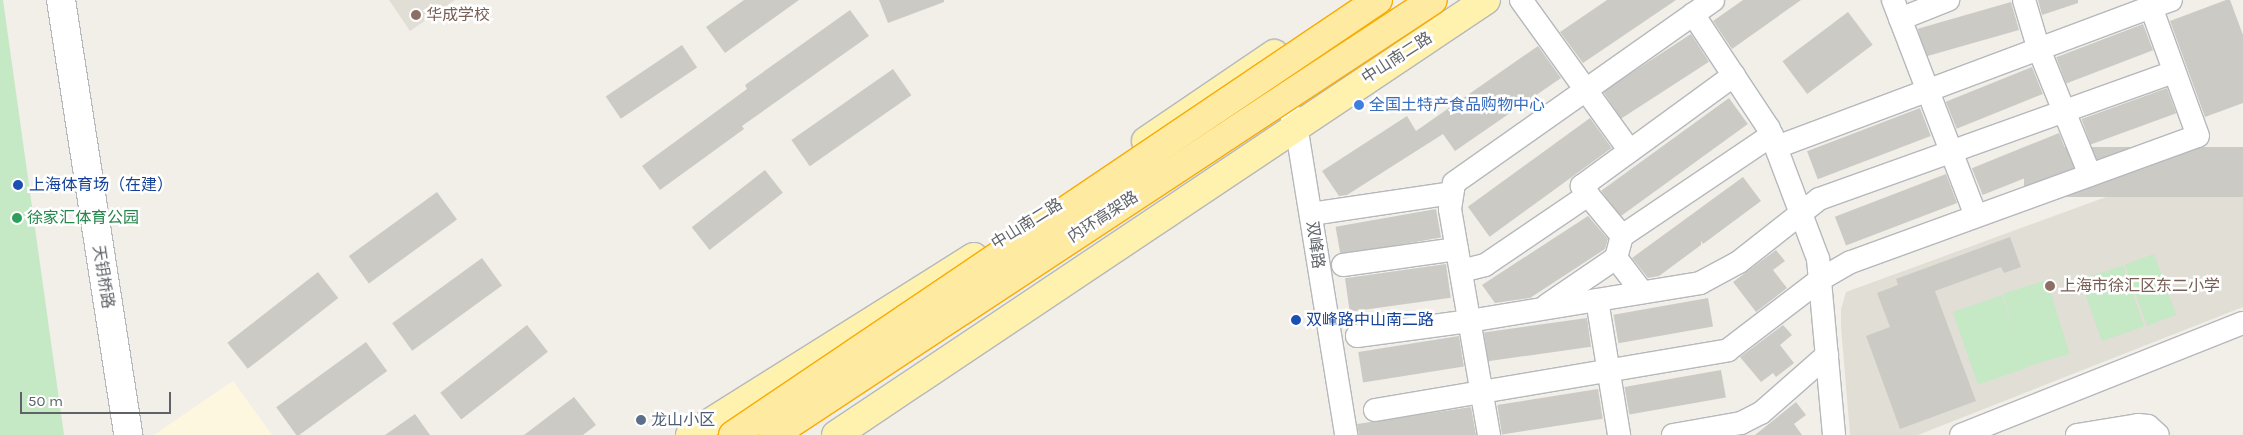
<!DOCTYPE html>
<meta charset="utf-8">
<style>
body{margin:0}
#map{position:relative;width:2243px;height:435px;overflow:hidden;background:#f1efe8;font-family:Karla,"Noto Sans SC",sans-serif}
div>[style]{position:absolute}
.commercial>*{inset:0;background:#fef7e0}
.education>*{inset:0;background:#e1ded6}
.green>*{inset:0;background:#c5e8c5;transform-origin:0 0}
.building>*{inset:0;background:#cccac5;transform-origin:0 0}
.roads{filter:drop-shadow(1px 0 #b5b8bc) drop-shadow(-1px 0 #b5b8bc) drop-shadow(0 1px #b5b8bc) drop-shadow(0 -1px #b5b8bc)}
.minor>*{height:22px;margin:-11px;padding:0 11px;transform-origin:11px;border-radius:11px;background:#fff}
.tertiary>*{height:28px;margin:-14px;padding:0 14px;transform-origin:14px;border-radius:14px;background:#fff}
.primary>*{height:28px;margin:-14px;padding:0 14px;transform-origin:14px;border-radius:14px;background:#fff2af}
.bridges{filter:drop-shadow(1px 0 #f9ab00) drop-shadow(-1px 0 #f9ab00) drop-shadow(0 1px #f9ab00) drop-shadow(0 -1px #f9ab00)}
.trunk-bridge>*{height:28px;margin:-14px;padding:0 14px;transform-origin:14px;border-radius:14px;background:#feeaa1}
.dots>*{width:14px;height:14px;translate:-50% -50%;box-sizing:border-box;border:2px solid #fff;border-radius:50%}
span{translate:-50% -50%;white-space:nowrap;text-align:center;line-height:1.15;-webkit-text-stroke:5px #fff;paint-order:stroke}
.education-label{font-size:16px;color:#785e54}
.left{translate:0 -50%;text-align:left}
.street-label{font-size:16px;color:#5f6368}
.shop-label{font-size:16px;color:#366cbe}
.transit-label{font-size:16px;color:#164399}
.leisure-label{font-size:16px;color:#27864d}
.service-label{font-size:16px;color:#4e5e75}
.scale{position:absolute;left:20px;top:392px;width:151px;height:22px;box-sizing:border-box;border:2px solid #5f6368;border-top:0;padding-left:6px;font-size:15px;line-height:18px;white-space:nowrap;color:#5f6368;-webkit-text-stroke:4px #fff;paint-order:stroke}
</style>
<div id="map">
<div class="commercial">
<i style="clip-path:polygon(233px 381px,272px 435px,154px 435px)"></i>
</div>
<div class="education">
<i style="clip-path:polygon(389px 0,455px 0,410px 31px)"></i>
<i style="clip-path:polygon(2243px 147px,2243px 307px,1918px 435px,1850px 435px,1841px 327px,1841px 309px,1846px 292px)"></i>
</div>
<div class="green">
<i style="clip-path:polygon(0 0,3px 0,64px 435px,0 435px)"></i>
<i style="left:2154px;top:254px;width:65px;height:31px;rotate:70deg"></i>
<i style="left:2123px;top:265px;width:65px;height:45px;rotate:71deg"></i>
<i style="left:2047px;top:280px;width:77px;height:46px;rotate:73deg"></i>
<i style="left:2002px;top:295px;width:77px;height:52px;rotate:71deg"></i>
</div>
<div class="building">
<i style="clip-path:polygon(744px 0,799px 0,725px 53px,706px 27px)"></i>
<i style="clip-path:polygon(879px 0,944px 0,944px 2px,888px 23px)"></i>
<i style="clip-path:polygon(1607px 0,1676px 0,1583px 63px,1560px 32px)"></i>
<i style="clip-path:polygon(1743px 0,1801px 0,1732px 49px,1713px 21px)"></i>
<i style="clip-path:polygon(2038px 0,2078px 0,2078px 3px,2042px 15px)"></i>
<i style="clip-path:polygon(2226px 0,2230px 0,2243px 35px,2243px 103px,2205px 117px,2170px 21px)"></i>
<i style="left:2011px;top:2px;width:29px;height:97px;rotate:74deg"></i>
<i style="clip-path:polygon(850px 10px,869px 36px,742px 126px,744px 129px,660px 190px,642px 166px,747px 89px,745px 85px)"></i>
<i style="left:1848px;top:12px;width:41px;height:82px;rotate:53deg"></i>
<i style="left:2143px;top:24px;width:28px;height:93px;rotate:69deg"></i>
<i style="left:1691px;top:34px;width:33px;height:105px;rotate:57deg"></i>
<i style="left:682px;top:45px;width:27px;height:92px;rotate:56deg"></i>
<i style="clip-path:polygon(1538px 46px,1561px 78px,1455px 151px,1443px 134px,1347px 195px,1339px 196px,1322px 171px,1407px 116px,1416px 131px)"></i>
<i style="left:2032px;top:67px;width:29px;height:93px;rotate:68deg"></i>
<i style="left:893px;top:69px;width:32px;height:124px;rotate:55deg"></i>
<i style="left:2167px;top:88px;width:27px;height:91px;rotate:70deg"></i>
<i style="left:1729px;top:98px;width:32px;height:158px;rotate:54deg"></i>
<i style="left:1920px;top:108px;width:30px;height:121px;rotate:69deg"></i>
<i style="left:1590px;top:118px;width:37px;height:151px;rotate:54deg"></i>
<i style="left:2059px;top:133px;width:29px;height:94px;rotate:68deg"></i>
<i style="left:2243px;top:147px;width:50px;height:219px;rotate:90deg"></i>
<i style="left:765px;top:170px;width:29px;height:93px;rotate:52deg"></i>
<i style="left:1946px;top:174px;width:31px;height:119px;rotate:69deg"></i>
<i style="clip-path:polygon(1743px 177px,1761px 201px,1703px 244px,1701px 241px,1701px 245px,1659px 276px,1648px 278px,1632px 258px)"></i>
<i style="left:437px;top:192px;width:34px;height:109px;rotate:54deg"></i>
<i style="left:1436px;top:209px;width:29px;height:102px;rotate:80deg"></i>
<i style="clip-path:polygon(1588px 216px,1608px 239px,1605px 249px,1530px 298px,1495px 303px,1482px 285px)"></i>
<i style="clip-path:polygon(2010px 237px,2021px 267px,2004px 273px,2001px 267px,1935px 291px,1976px 401px,1900px 429px,1866px 336px,1890px 327px,1877px 293px,1898px 285px,1896px 279px)"></i>
<i style="clip-path:polygon(1776px 250px,1785px 261px,1773px 270px,1787px 288px,1756px 312px,1733px 282px)"></i>
<i style="left:482px;top:258px;width:34px;height:111px;rotate:54deg"></i>
<i style="left:1446px;top:264px;width:34px;height:102px;rotate:82deg"></i>
<i style="left:318px;top:272px;width:33px;height:115px;rotate:52deg"></i>
<i style="left:1708px;top:298px;width:29px;height:96px;rotate:80deg"></i>
<i style="left:1587px;top:318px;width:29px;height:104px;rotate:82deg"></i>
<i style="left:527px;top:325px;width:34px;height:110px;rotate:52deg"></i>
<i style="clip-path:polygon(1783px 325px,1792px 335px,1780px 345px,1794px 363px,1776px 377px,1773px 373px,1761px 382px,1740px 357px)"></i>
<i style="left:1459px;top:336px;width:31px;height:102px;rotate:81deg"></i>
<i style="left:366px;top:342px;width:36px;height:111px;rotate:54deg"></i>
<i style="left:1721px;top:370px;width:28px;height:98px;rotate:80deg"></i>
<i style="left:1598px;top:389px;width:30px;height:102px;rotate:81deg"></i>
<i style="clip-path:polygon(574px 397px,596px 425px,583px 435px,524px 435px)"></i>
<i style="clip-path:polygon(1796px 402px,1806px 415px,1794px 424px,1802px 435px,1755px 435px)"></i>
<i style="clip-path:polygon(1471px 407px,1476px 435px,1359px 435px,1357px 424px)"></i>
<i style="clip-path:polygon(415px 414px,430px 435px,385px 435px)"></i>
</div>
<div class="roads">
<div class="minor">
<i style="left:1521px;top:0;width:186px;rotate:54.2deg"></i>
<i style="left:1893px;top:0;width:231px;rotate:69deg"></i>
<i style="left:2024px;top:0;width:49px;rotate:73.4deg"></i>
<i style="left:2038px;top:47px;width:138px;rotate:67.9deg"></i>
<i style="left:2151px;top:7px;width:21px;rotate:-19deg"></i>
<i style="left:1693px;top:14px;width:138px;rotate:56.5deg"></i>
<i style="left:1769px;top:129px;width:139px;rotate:69.3deg"></i>
<i style="left:1818px;top:259px;width:177px;rotate:84.8deg"></i>
<i style="left:1900px;top:19px;width:52px;rotate:-21.6deg"></i>
<i style="left:1265px;top:61px;width:71px;rotate:64.2deg"></i>
<i style="left:1296px;top:125px;width:314px;rotate:80.8deg"></i>
<i style="left:1588px;top:195px;width:53px;rotate:50.3deg"></i>
<i style="left:1622px;top:236px;width:181px;rotate:-34deg"></i>
<i style="left:1311px;top:214px;width:142px;rotate:-8.5deg"></i>
<i style="left:1616px;top:258px;width:43px;rotate:52.6deg"></i>
<i style="left:1343px;top:265px;width:115px;rotate:-8deg"></i>
<i style="left:1461px;top:271px;width:25px;rotate:-14deg"></i>
<i style="left:1485px;top:265px;width:125px;rotate:-34.2deg"></i>
<i style="left:1588px;top:195px;width:11px;rotate:-124deg"></i>
<i style="left:1582px;top:186px;width:188px;rotate:-36.1deg"></i>
<i style="left:1597px;top:300px;width:137px;rotate:80.7deg"></i>
<i style="left:1547px;top:305px;width:83px;rotate:-34.3deg"></i>
<i style="left:1616px;top:258px;width:23px;rotate:-75deg"></i>
<i style="left:1357px;top:336px;width:113px;rotate:-7.6deg"></i>
<i style="left:1469px;top:321px;width:234px;rotate:-9.3deg"></i>
<i style="left:1700px;top:283px;width:44px;rotate:-28.3deg"></i>
<i style="left:1739px;top:262px;width:102px;rotate:-38.2deg"></i>
<i style="left:1819px;top:199px;width:376px;rotate:-19.7deg"></i>
<i style="left:1375px;top:410px;width:358px;rotate:-9.6deg"></i>
<i style="left:1728px;top:350px;width:117px;rotate:-37.4deg"></i>
<i style="left:1821px;top:279px;width:34px;rotate:-30deg"></i>
<i style="left:1851px;top:262px;width:369px;rotate:-20deg"></i>
<i style="left:2198px;top:136px;width:137px;rotate:-110deg"></i>
<i style="left:2151px;top:7px;width:399px;rotate:159.5deg"></i>
<i style="left:1489px;top:435px;width:229px;rotate:-99.8deg"></i>
<i style="left:1450px;top:209px;width:26px;rotate:-81deg"></i>
<i style="left:1454px;top:183px;width:317px;rotate:-35.2deg"></i>
<i style="left:1673px;top:435px;width:69px;rotate:-10deg"></i>
<i style="left:1741px;top:423px;width:22px;rotate:-27deg"></i>
<i style="left:1761px;top:413px;width:88px;rotate:-41.3deg"></i>
<i style="left:1961px;top:435px;width:303px;rotate:-21.7deg"></i>
<i style="left:2077px;top:435px;width:62px;rotate:-9.3deg"></i>
<i style="left:2138px;top:425px;width:10px;rotate:6deg"></i>
<i style="left:2148px;top:426px;width:13px;rotate:42deg"></i>
</div>
<div class="tertiary">
<i style="left:61px;top:0;width:440px;rotate:81.2deg"></i>
</div>
<div class="primary">
<i style="left:1146px;top:141px;width:155px;rotate:-34.2deg"></i>
<i style="left:690px;top:435px;width:335px;rotate:-32.1deg"></i>
<i style="left:836px;top:435px;width:782px;rotate:-33.79deg"></i>
</div>
</div>
<div class="bridges">
<div class="trunk-bridge">
<i style="left:733px;top:435px;width:778px;rotate:-34deg"></i>
<i style="left:773px;top:435px;width:790px;rotate:-33.39deg"></i>
</div>
</div>
<div class="dots">
<i style="left:416px;top:15px;background:#8d6e63"></i>
<i style="left:1359px;top:105px;background:#3f7fe0"></i>
<i style="left:18px;top:185px;background:#1a4fb4"></i>
<i style="left:17px;top:218px;background:#2e9e5b"></i>
<i style="left:2050px;top:286px;background:#8d6e63"></i>
<i style="left:1296px;top:320px;background:#1a4fb4"></i>
<i style="left:641px;top:420px;background:#5c6f8a"></i>
</div>
<div class="education-label">
<span class="left" style="left:426px;top:15px">华成学校</span>
<span class="left" style="left:2060px;top:286px">上海市徐汇区东二小学</span>
</div>
<div class="street-label">
<span style="left:1397px;top:58px;rotate:-33deg">中山南二路</span>
<span style="left:1103px;top:217px;rotate:-33deg">内环高架路</span>
<span style="left:1027px;top:224px;rotate:-32deg">中山南二路</span>
<span style="left:1315px;top:245px;rotate:82deg">双峰路</span>
<span style="left:103px;top:277px;rotate:81deg">天钥桥路</span>
</div>
<div class="shop-label">
<span class="left" style="left:1369px;top:105px">全国土特产食品购物中心</span>
</div>
<div class="transit-label">
<span class="left" style="left:29px;top:185px">上海体育场（在建）</span>
<span class="left" style="left:1306px;top:320px">双峰路中山南二路</span>
</div>
<div class="leisure-label">
<span class="left" style="left:27px;top:218px">徐家汇体育公园</span>
</div>
<div class="service-label">
<span class="left" style="left:651px;top:420px">龙山小区</span>
</div>
<div class="scale">50 m</div>
</div>
